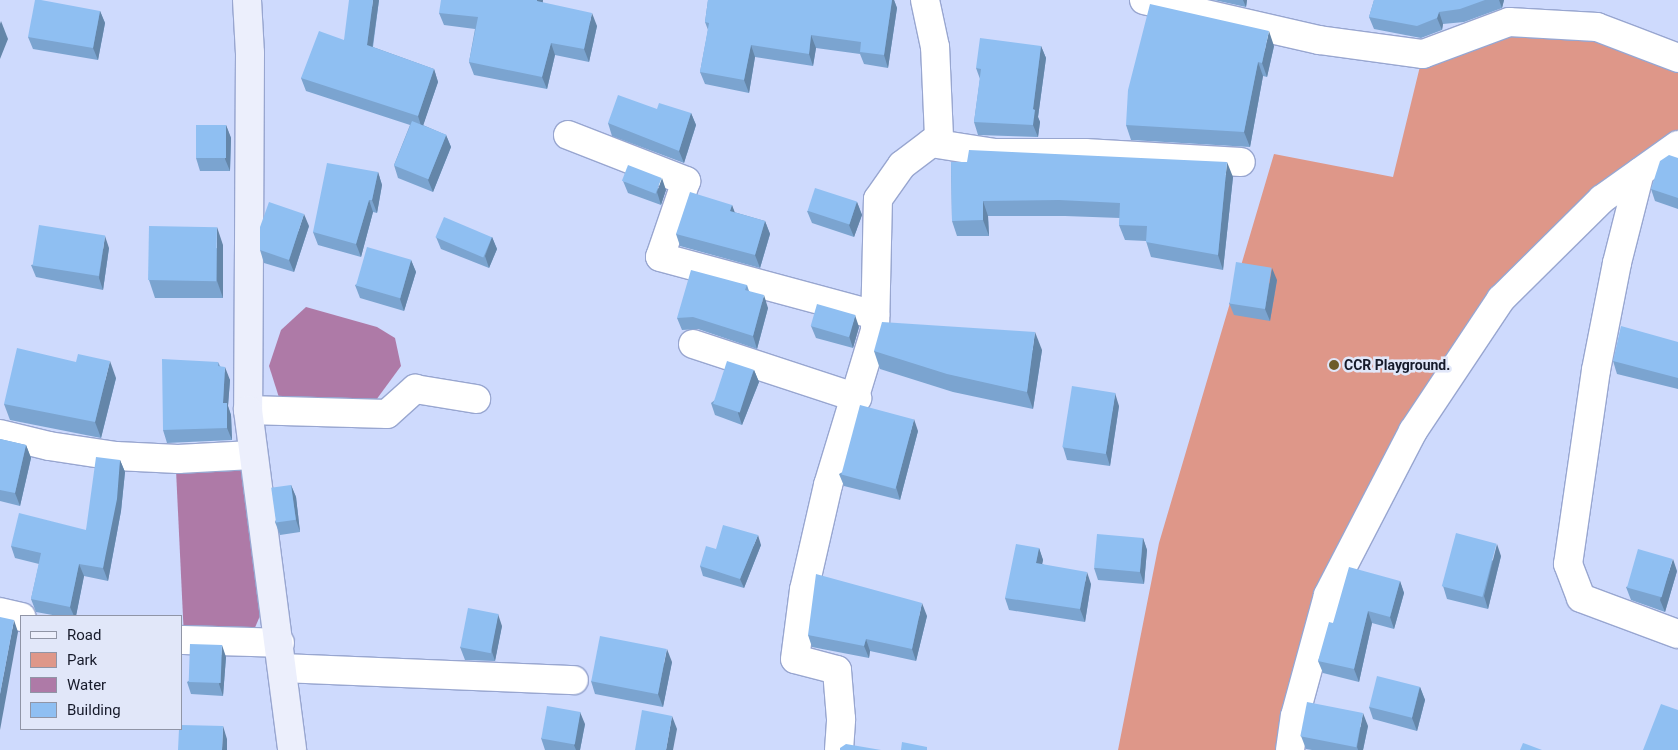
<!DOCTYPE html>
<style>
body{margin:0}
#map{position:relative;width:1678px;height:750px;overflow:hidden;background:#cedafd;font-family:Roboto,sans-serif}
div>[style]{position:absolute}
.green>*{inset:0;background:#de9789}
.water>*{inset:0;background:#ae7aa7}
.roads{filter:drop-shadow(1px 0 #98a6d0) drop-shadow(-1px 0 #98a6d0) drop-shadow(0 1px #98a6d0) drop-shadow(0 -1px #98a6d0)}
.street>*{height:28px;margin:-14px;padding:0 14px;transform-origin:14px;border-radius:14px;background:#fff}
.secondary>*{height:28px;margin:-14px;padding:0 14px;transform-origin:14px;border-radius:14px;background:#eceffc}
.wall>*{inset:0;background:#7ba4d0}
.shaded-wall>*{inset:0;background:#6486a9}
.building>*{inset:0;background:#8fbff2;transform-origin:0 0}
.dots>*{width:14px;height:14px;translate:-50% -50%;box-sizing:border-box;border:2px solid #e1e7f9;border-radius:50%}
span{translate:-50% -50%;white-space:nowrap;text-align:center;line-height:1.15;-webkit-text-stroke:5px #e1e7f9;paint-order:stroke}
.poi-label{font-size:14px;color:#161a2a;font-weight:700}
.left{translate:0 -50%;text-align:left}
.legend{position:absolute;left:20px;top:615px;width:162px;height:115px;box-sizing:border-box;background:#e1e7f9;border:1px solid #9095a6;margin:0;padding:6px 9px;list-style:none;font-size:15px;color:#161a2a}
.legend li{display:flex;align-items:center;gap:10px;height:25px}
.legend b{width:25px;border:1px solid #9095a6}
</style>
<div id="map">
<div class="green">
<i style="clip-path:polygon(1509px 22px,1678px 58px,1678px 145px,1502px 299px,1328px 595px,1290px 750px,1118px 750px,1159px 543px,1274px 154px,1393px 177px,1423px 54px)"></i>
</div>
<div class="water">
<i style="clip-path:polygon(306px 307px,377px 327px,395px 338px,401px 366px,368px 411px,282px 407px,269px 366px,281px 330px)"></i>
<i style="clip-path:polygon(244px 469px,262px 611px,254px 630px,184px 638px,176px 470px)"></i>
</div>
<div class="roads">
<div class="street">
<i style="left:1144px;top:0;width:180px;rotate:12.9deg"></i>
<i style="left:1319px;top:40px;width:105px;rotate:7.7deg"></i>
<i style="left:1423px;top:54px;width:92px;rotate:-20.4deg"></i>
<i style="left:1509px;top:22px;width:88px;rotate:3.3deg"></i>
<i style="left:1597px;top:27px;width:87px;rotate:20.9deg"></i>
<i style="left:568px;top:135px;width:127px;rotate:21.3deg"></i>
<i style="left:686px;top:181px;width:80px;rotate:108.9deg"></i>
<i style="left:660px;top:257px;width:223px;rotate:15.1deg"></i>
<i style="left:931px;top:143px;width:65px;rotate:8.9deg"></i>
<i style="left:995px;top:153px;width:90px"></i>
<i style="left:1085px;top:153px;width:156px;rotate:3.3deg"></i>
<i style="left:1640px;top:172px;width:94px;rotate:104.2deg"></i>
<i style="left:1617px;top:263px;width:109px;rotate:101.1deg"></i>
<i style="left:1596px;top:370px;width:196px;rotate:98.2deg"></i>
<i style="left:1568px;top:564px;width:36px;rotate:69deg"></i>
<i style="left:1581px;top:598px;width:103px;rotate:20.4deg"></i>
<i style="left:693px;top:344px;width:173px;rotate:18.2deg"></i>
<i style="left:248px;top:410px;width:139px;rotate:1.6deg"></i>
<i style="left:387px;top:414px;width:38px;rotate:-42deg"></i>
<i style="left:415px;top:389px;width:62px;rotate:9.3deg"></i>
<i style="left:0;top:434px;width:50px;rotate:13.8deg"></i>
<i style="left:49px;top:446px;width:68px;rotate:8.5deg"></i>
<i style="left:116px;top:456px;width:62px;rotate:2.8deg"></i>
<i style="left:178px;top:459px;width:74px;rotate:-3.1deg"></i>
<i style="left:0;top:612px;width:22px;rotate:13deg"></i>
<i style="left:181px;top:640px;width:99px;rotate:1.7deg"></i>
<i style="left:284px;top:668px;width:290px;rotate:2.4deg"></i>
<i style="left:839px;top:750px;width:31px;rotate:-86deg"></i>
<i style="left:841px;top:719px;width:49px;rotate:-94.7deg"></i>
<i style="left:837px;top:670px;width:43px;rotate:-165.3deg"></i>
<i style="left:795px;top:659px;width:70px;rotate:-82.6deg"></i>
<i style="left:804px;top:590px;width:108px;rotate:-77.1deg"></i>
<i style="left:828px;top:485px;width:162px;rotate:-73.1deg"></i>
<i style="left:875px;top:330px;width:131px;rotate:-88.7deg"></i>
<i style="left:878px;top:199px;width:42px;rotate:-54.8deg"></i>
<i style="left:902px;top:165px;width:46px;rotate:-37.1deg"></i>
<i style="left:939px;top:137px;width:90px;rotate:-92.5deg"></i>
<i style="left:935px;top:47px;width:48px;rotate:-102deg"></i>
<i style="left:1290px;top:750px;width:34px;rotate:-82deg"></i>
<i style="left:1295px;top:716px;width:125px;rotate:-74.7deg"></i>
<i style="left:1328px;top:595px;width:185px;rotate:-62.6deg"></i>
<i style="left:1413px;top:431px;width:159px;rotate:-56.3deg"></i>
<i style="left:1501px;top:299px;width:142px;rotate:-44.7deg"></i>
<i style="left:1602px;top:199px;width:93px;rotate:-35.4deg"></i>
</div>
<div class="secondary">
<i style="left:247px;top:0;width:53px;rotate:86.8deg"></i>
<i style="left:250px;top:53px;width:357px;rotate:90.3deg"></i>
<i style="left:248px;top:410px;width:343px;rotate:82.6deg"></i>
</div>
</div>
<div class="wall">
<i style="clip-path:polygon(379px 0,373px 47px,434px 69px,438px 82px,423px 125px,446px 135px,451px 147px,433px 192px,398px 178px,394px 165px,410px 125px,306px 91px,301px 78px,344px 40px)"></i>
<i style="clip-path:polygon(708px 0,894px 0,897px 8px,888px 68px,864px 64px,860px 54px,816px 48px,813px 66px,755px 57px,749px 93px,705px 84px,700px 72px,708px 30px,705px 22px)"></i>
<i style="clip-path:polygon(1214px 0,1247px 0,1246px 7px)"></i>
<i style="clip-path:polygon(1374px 0,1504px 0,1502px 8px,1464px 22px,1443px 24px,1442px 30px,1421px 38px,1374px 29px,1369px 17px)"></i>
<i style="clip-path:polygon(543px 3px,597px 26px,589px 62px,555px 55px,547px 89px,474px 75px,469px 62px,475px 29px,444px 25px,439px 13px)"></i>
<i style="clip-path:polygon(100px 11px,105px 23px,98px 60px,33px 49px,28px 37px)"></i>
<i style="clip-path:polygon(1041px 46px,1046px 58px,1038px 117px,1040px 122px,1038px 137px,978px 135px,974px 122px,980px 79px,976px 68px)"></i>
<i style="clip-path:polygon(1274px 46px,1267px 77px,1263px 76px,1250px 147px,1131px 140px,1126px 125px)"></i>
<i style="clip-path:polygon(691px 113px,696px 125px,684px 163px,612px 136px,608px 123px)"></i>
<i style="clip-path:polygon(226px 125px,231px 138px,230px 171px,200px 171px,196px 158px)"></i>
<i style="clip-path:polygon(1678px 158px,1678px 209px,1655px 201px,1651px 189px)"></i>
<i style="clip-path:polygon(951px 162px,1233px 177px,1223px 270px,1151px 257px,1146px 241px,1125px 240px,1119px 225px,1120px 218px,1065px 216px,988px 216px,989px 236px,957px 236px,952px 221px)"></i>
<i style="clip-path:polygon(378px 172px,382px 185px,377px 213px,373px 212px,361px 257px,318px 245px,313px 232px)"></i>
<i style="clip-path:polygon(623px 181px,666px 190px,661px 205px,628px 193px)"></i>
<i style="clip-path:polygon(857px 202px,862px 215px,854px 237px,812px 223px,807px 211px)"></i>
<i style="clip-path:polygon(732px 205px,734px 212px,765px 221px,770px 234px,760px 268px,680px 246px,676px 234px)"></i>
<i style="clip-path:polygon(309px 226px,294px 272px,264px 263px,260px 250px)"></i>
<i style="clip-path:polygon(436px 237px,492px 237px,497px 249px,489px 268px,441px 249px)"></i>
<i style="clip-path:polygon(223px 245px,223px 298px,155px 298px,149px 280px)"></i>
<i style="clip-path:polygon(109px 248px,103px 290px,36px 277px,31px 265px)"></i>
<i style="clip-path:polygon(411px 260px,416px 272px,404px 311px,360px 298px,355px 285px)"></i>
<i style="clip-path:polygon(1277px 280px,1270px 321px,1234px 315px,1229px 303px)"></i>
<i style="clip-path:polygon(747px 285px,749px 291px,768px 308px,757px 349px,698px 329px,682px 330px,677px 318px)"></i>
<i style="clip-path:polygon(811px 326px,859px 327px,853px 348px,816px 338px)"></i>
<i style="clip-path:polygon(1678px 342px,1678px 389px,1617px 374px,1613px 361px)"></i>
<i style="clip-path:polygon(1042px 350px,1033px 409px,953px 392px,880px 369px,874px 351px)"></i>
<i style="clip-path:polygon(218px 362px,220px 366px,230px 380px,228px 406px,231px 415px,232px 440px,167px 443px,163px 430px)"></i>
<i style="clip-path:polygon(754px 370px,759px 382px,742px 425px,715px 415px,711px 403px)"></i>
<i style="clip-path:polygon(116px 378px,101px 438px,10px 420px,4px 404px)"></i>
<i style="clip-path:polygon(1119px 406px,1110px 466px,1067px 460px,1063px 447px)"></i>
<i style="clip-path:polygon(918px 431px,900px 500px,844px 486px,839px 474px)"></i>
<i style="clip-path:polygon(0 439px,26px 445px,31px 458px,20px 506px,0 501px)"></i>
<i style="clip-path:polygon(120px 460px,125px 472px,121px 511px,108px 581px,84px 576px,76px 616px,58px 616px,36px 612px,31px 599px,39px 564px,15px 558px,11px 546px,86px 530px)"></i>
<i style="clip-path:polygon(291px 485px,296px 497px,300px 532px,280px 535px,275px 522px)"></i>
<i style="clip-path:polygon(1143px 538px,1147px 550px,1144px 584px,1098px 580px,1094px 568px)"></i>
<i style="clip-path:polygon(761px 545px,744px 588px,703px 576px,700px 566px,716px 549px)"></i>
<i style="clip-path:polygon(1039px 548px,1043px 560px,1042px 564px,1091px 584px,1085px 622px,1009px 610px,1005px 598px)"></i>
<i style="clip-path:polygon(1501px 556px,1488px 609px,1447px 599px,1443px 586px)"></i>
<i style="clip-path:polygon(1677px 571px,1665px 612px,1631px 600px,1626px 587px)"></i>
<i style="clip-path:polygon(1400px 581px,1404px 593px,1394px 629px,1372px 623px,1359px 682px,1323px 673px,1318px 661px,1333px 623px)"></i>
<i style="clip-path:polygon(927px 616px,916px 661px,870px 651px,869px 658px,812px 647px,808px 635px)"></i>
<i style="clip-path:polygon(502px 626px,495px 661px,465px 660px,460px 647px)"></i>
<i style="clip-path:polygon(226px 657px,223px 696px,191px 694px,187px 682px)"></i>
<i style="clip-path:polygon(672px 662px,663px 707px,595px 694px,591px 681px)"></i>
<i style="clip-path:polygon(1420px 687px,1425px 700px,1417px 731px,1373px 719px,1369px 707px)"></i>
<i style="clip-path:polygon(585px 724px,580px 750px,545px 750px,541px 738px)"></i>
<i style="clip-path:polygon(1368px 726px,1363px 750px,1312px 750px,1306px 749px,1301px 736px)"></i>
</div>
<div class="shaded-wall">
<i style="clip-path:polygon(373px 0,379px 0,371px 57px,367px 45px)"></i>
<i style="clip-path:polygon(537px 0,543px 0,542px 14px,537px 1px)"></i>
<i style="clip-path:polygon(892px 0,894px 0,897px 8px,888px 68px,884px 55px)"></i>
<i style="clip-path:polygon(1243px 0,1247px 0,1246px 7px)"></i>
<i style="clip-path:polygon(1499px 0,1504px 0,1502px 8px)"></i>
<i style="clip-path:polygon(100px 11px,105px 23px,98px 60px,93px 48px)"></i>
<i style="clip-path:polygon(1439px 12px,1443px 24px,1442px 30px,1437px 18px)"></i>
<i style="clip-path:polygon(592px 13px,597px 26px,589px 62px,584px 49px)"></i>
<i style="clip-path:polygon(1px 21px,8px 39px,0 59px,0 24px)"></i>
<i style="clip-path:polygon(1269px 31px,1274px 46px,1267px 77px,1262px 63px)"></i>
<i style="clip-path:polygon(811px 35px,816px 48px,813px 66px,809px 54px)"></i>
<i style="clip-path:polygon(551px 43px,555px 55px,547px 89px,542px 77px)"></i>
<i style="clip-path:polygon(751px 45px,755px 57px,749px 93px,744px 80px)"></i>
<i style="clip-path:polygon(1041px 46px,1046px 58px,1038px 117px,1040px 122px,1038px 137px,1033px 125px,1033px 109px)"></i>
<i style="clip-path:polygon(1258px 62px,1263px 76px,1250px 147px,1244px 132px)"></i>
<i style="clip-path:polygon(434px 69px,438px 82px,422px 129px,418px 116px)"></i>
<i style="clip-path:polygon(691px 113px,696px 125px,684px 163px,679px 151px)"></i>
<i style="clip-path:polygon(226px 125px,231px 138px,230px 171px,225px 159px)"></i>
<i style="clip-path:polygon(446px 135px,451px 147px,433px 192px,428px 180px)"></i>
<i style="clip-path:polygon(1227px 162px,1233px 177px,1223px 270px,1218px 255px)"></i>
<i style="clip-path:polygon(378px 172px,382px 185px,377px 213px,372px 200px)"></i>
<i style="clip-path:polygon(662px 178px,666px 190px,661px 205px,657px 192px)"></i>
<i style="clip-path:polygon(369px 200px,373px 212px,361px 257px,356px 244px)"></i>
<i style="clip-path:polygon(983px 201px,988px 216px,989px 236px,983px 220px)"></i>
<i style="clip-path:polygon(857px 202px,862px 215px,854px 237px,849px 225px)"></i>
<i style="clip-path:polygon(732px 205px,737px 218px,730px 211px)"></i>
<i style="clip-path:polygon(304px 214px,309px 226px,294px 272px,289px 260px)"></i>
<i style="clip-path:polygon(765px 221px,770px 234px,760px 268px,755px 255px)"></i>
<i style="clip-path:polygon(217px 227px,223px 245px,223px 298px,217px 281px)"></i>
<i style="clip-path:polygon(105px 236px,109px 248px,103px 290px,99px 278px)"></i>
<i style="clip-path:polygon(492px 237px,497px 249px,489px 268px,485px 256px)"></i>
<i style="clip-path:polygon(411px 260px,416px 272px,404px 311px,400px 299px)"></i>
<i style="clip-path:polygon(1272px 268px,1277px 280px,1270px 321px,1265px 309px)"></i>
<i style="clip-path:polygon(764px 295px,768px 308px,757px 349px,753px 336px)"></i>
<i style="clip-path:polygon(855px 315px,859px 327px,853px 348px,849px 336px)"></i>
<i style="clip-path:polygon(1035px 332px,1042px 350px,1033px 409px,1027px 392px)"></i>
<i style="clip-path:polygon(110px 361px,116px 378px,101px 438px,95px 422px)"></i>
<i style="clip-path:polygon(225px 367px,230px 380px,228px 406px,231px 415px,232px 440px,227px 428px,223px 403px)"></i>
<i style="clip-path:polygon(754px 370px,759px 382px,742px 425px,738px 413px)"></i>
<i style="clip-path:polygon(1115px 393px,1119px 406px,1110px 466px,1106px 453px)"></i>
<i style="clip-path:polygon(914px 419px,918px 431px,900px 500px,896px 487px)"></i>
<i style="clip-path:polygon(26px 445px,31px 458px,20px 506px,15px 493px)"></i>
<i style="clip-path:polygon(120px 460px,125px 472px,121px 511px,108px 581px,103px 568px)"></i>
<i style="clip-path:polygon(291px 485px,296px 497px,300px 532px,296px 520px)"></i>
<i style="clip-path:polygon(758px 535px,761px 545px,744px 588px,740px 579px)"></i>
<i style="clip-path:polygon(1143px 538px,1147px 550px,1144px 584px,1140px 572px)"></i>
<i style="clip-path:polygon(1497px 544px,1501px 556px,1488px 609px,1484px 596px)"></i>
<i style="clip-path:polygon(1039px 548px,1043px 560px,1040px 575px,1036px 563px)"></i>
<i style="clip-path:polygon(1673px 559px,1677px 571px,1665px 612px,1660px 600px)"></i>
<i style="clip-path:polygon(79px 564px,84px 576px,76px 616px,74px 616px,70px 607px)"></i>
<i style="clip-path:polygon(1087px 572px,1091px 584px,1085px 622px,1080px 609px)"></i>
<i style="clip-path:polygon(1400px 581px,1404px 593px,1394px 629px,1390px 617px)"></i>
<i style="clip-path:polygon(922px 603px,927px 616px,916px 661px,912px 649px)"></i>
<i style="clip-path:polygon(1368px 611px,1372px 623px,1359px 682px,1354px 669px)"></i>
<i style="clip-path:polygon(498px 614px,502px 626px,495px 661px,491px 649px)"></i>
<i style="clip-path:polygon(14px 620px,18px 632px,0 730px,0 694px)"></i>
<i style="clip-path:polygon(866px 639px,870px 651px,869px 658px,864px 646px)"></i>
<i style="clip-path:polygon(222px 645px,226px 657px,223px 696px,219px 684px)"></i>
<i style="clip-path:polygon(667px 649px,672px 662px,663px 707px,658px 694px)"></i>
<i style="clip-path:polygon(1420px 687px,1425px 700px,1417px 731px,1412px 718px)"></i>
<i style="clip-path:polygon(580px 712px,585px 724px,580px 750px,576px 750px,574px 745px)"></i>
<i style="clip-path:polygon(1363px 713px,1368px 726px,1363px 750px,1358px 750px,1357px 747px)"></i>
<i style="clip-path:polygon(672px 716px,677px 729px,673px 750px,666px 750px)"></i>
<i style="clip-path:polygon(223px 726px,227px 739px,227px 750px,222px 750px)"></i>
</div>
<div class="building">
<i style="clip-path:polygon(35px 0,41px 0,100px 11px,93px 48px,28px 37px)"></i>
<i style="clip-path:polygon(349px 0,373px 0,367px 45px,434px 69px,418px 116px,301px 78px,319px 31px,344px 40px)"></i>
<i style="clip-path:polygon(441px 0,537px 0,537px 1px,592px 13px,584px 49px,551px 43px,542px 77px,469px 62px,478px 17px,439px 13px)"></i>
<i style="clip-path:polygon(708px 0,892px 0,884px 55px,860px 52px,861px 42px,811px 35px,809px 54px,751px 45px,744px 80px,700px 72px,709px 23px,705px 22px)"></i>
<i style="clip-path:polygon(1374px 0,1485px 0,1460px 9px,1439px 12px,1437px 18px,1417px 26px,1369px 17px)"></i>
<i style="clip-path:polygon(1150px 4px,1269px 31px,1262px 63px,1258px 62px,1244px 132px,1126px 125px,1128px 90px)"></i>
<i style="clip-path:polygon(980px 38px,1041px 46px,1033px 109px,1035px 110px,1033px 125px,974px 122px,981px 69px,976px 68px)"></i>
<i style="clip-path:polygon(618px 95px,657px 109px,659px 103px,691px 113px,679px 151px,608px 123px)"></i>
<i style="left:412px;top:121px;width:37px;height:48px;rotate:22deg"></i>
<i style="left:196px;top:125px;width:30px;height:33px"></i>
<i style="clip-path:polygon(969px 150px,1227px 162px,1218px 255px,1146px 242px,1147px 226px,1119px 225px,1120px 203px,1059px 200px,983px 201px,983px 220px,952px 221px,951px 162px,967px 162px)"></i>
<i style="clip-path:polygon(1669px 155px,1678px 158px,1678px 198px,1651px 189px,1660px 161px)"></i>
<i style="clip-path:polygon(327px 163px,378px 172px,372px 200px,369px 200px,356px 244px,313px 232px)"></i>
<i style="left:628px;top:165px;width:36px;height:17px;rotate:21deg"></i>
<i style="left:815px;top:188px;width:44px;height:24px;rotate:18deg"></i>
<i style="clip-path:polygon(690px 192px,732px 205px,730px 211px,765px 221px,755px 255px,676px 234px)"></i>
<i style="clip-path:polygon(269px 202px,304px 214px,289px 260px,260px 250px,260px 227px)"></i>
<i style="left:444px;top:217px;width:52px;height:22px;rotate:23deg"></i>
<i style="left:39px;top:225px;width:67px;height:41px;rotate:9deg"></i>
<i style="left:149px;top:226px;width:68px;height:54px;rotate:1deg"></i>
<i style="left:367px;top:247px;width:46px;height:40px;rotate:16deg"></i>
<i style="left:1236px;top:262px;width:36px;height:42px;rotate:9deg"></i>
<i style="clip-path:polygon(691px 270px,747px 285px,745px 290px,764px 295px,753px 336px,693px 317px,677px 318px)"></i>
<i style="left:817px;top:304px;width:40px;height:23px;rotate:16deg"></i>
<i style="clip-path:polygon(882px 322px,1035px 332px,1027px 392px,947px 374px,874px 351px)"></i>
<i style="clip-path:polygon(1621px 326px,1678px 342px,1678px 378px,1613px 361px)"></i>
<i style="clip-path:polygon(17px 348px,76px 362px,78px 354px,110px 361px,95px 422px,4px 404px)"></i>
<i style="clip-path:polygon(162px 359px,218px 362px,218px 366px,225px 367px,223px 403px,227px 403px,227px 428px,163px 430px)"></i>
<i style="left:727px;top:361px;width:28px;height:45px;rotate:18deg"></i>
<i style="left:1072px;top:386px;width:44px;height:62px;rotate:9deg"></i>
<i style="left:860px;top:405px;width:56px;height:72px;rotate:15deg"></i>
<i style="clip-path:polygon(0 439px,26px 445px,15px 493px,0 490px)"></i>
<i style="clip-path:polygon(96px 457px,120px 460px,117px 499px,103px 568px,79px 564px,70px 607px,31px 599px,41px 553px,11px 546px,19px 513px,86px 530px)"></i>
<i style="left:291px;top:485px;width:35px;height:20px;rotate:82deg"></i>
<i style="clip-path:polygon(723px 525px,758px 535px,740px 579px,700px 566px,706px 546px,716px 549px)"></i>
<i style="left:1456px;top:533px;width:42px;height:55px;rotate:15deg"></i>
<i style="left:1097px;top:534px;width:46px;height:34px;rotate:5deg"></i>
<i style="clip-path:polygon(1016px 544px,1039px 548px,1036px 563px,1087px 572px,1080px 609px,1005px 598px)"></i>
<i style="left:1638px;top:549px;width:36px;height:40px;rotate:16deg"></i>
<i style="clip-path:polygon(1349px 567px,1400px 581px,1390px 617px,1368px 611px,1354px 669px,1318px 661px,1329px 622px,1333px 623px)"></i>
<i style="clip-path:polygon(816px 574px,922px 603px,912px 649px,866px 639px,864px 646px,808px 635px)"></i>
<i style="left:468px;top:608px;width:31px;height:40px;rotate:11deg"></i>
<i style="clip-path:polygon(0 617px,14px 620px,0 694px)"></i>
<i style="left:600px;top:636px;width:68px;height:46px;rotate:11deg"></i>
<i style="left:190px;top:644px;width:32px;height:38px;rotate:2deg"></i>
<i style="left:1377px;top:676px;width:44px;height:32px;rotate:14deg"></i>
<i style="left:1307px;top:702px;width:57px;height:35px;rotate:11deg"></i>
<i style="clip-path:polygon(1661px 704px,1678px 710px,1678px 750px,1643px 750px)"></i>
<i style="left:547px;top:706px;width:34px;height:33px;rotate:10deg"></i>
<i style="clip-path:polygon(642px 710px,672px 716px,666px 750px,635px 750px)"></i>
<i style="clip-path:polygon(181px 725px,223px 726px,222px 750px,178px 750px,179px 729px,181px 729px)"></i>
<i style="clip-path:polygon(902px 742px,927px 747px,927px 750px,901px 750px)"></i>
<i style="clip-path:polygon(1523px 743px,1542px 750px,1520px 750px)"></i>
<i style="clip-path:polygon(846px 744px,881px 750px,840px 750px,840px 748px)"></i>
</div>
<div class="dots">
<i style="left:1334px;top:365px;background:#6d5c29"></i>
</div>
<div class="poi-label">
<span class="left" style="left:1344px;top:365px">CCR Playground.</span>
</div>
<ul class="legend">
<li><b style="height:6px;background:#eceffc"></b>Road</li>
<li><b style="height:14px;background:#de9789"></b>Park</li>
<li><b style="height:14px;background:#ae7aa7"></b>Water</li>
<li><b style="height:14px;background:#8fbff2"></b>Building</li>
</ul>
</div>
